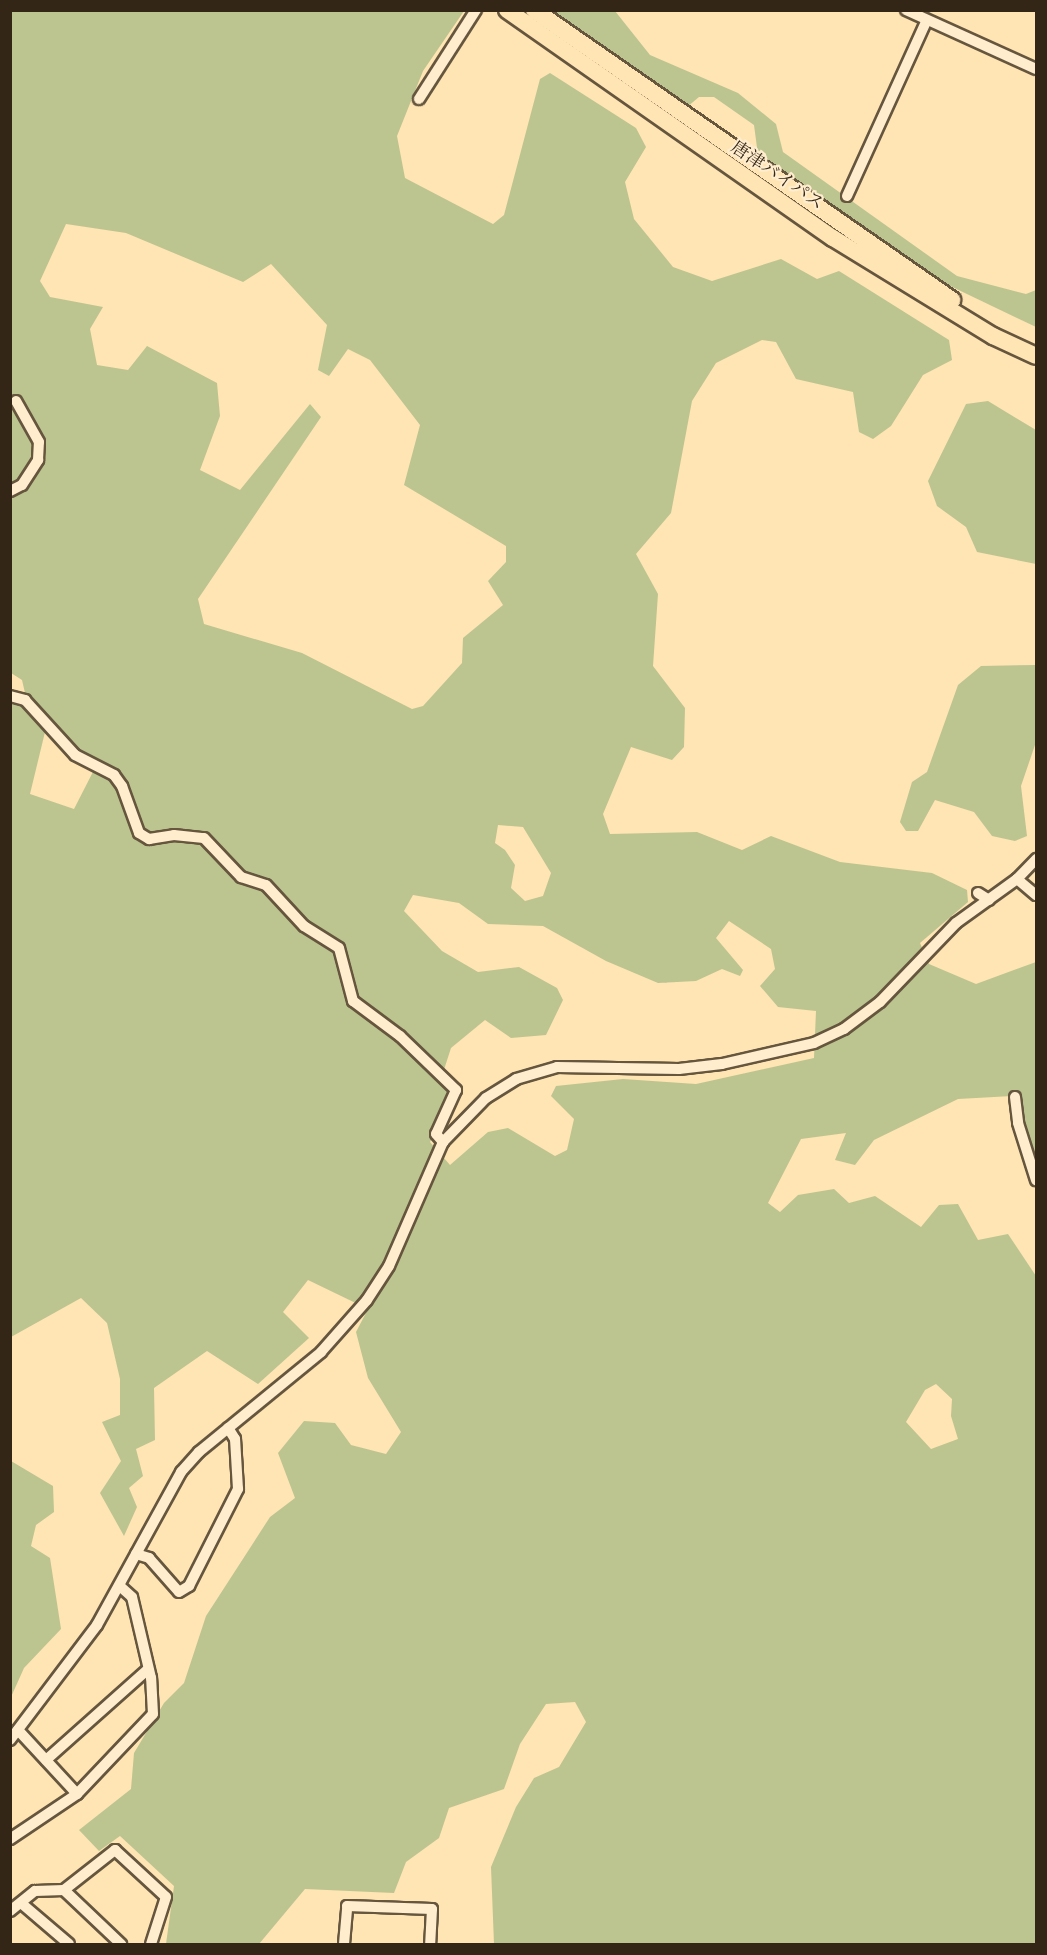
<!DOCTYPE html>
<meta charset="utf-8">
<style>
body{margin:0}
#map{position:relative;width:1047px;height:1955px;overflow:hidden;background:#ffe4b4;font-family:"Old Standard TT","Noto Serif JP",serif}
div>[style]{position:absolute}
.green>*{inset:0;background:#bcc590}
.stream>*{height:3px;margin:-1.5px;padding:0 1.5px;transform-origin:1.5px;border-radius:1.5px;background:#a0bfac}
.roads{filter:drop-shadow(2px 0 #66563e) drop-shadow(-2px 0 #66563e) drop-shadow(0 2px #66563e) drop-shadow(0 -2px #66563e)}
.minor>*{height:10px;margin:-5px;padding:0 5px;transform-origin:5px;border-radius:5px;background:#ffedce}
.highway>*{height:16px;margin:-8px;padding:0 8px;transform-origin:8px;border-radius:8px;background:#ffe4b4}
span{translate:-50% -50%;white-space:nowrap;text-align:center;line-height:1.15;-webkit-text-stroke:4.5px #ffedce;paint-order:stroke}
.street-label{font-size:18px;color:#332616}
.frame{position:absolute;inset:0;border:12px solid #332616;pointer-events:none}
</style>
<div id="map">
<div class="green">
<i style="clip-path:polygon(evenodd,11px 11px,464px 11px,423px 71px,397px 136px,405px 178px,493px 224px,504px 215px,540px 79px,550px 73px,636px 128px,646px 147px,625px 182px,634px 219px,673px 267px,712px 281px,781px 259px,817px 279px,839px 271px,949px 340px,952px 360px,923px 375px,891px 426px,873px 439px,859px 432px,853px 392px,796px 379px,776px 342px,762px 340px,716px 363px,692px 401px,671px 513px,636px 554px,658px 594px,653px 666px,685px 708px,684px 747px,672px 760px,631px 747px,603px 814px,610px 834px,697px 832px,742px 850px,771px 836px,840px 862px,932px 873px,967px 890px,968px 902px,920px 943px,929px 964px,976px 984px,1036px 962px,1036px 1169px,1012px 1096px,958px 1099px,874px 1140px,855px 1165px,835px 1160px,846px 1133px,801px 1139px,768px 1203px,780px 1212px,798px 1195px,834px 1189px,849px 1203px,875px 1196px,921px 1227px,939px 1205px,958px 1204px,978px 1240px,1008px 1234px,1036px 1276px,1036px 1944px,494px 1944px,491px 1867px,516px 1807px,534px 1778px,559px 1767px,586px 1722px,575px 1702px,546px 1704px,520px 1744px,504px 1789px,449px 1808px,439px 1838px,406px 1862px,394px 1893px,305px 1889px,259px 1944px,166px 1944px,174px 1886px,120px 1836px,99px 1851px,79px 1830px,131px 1789px,134px 1753px,164px 1703px,184px 1683px,206px 1616px,270px 1517px,295px 1498px,278px 1453px,304px 1421px,335px 1423px,351px 1445px,386px 1454px,401px 1432px,368px 1378px,356px 1332px,368px 1309px,308px 1280px,283px 1312px,309px 1338px,258px 1384px,207px 1351px,154px 1388px,155px 1440px,136px 1449px,143px 1476px,129px 1488px,137px 1507px,124px 1536px,100px 1493px,121px 1461px,102px 1422px,120px 1415px,120px 1379px,107px 1323px,81px 1298px,11px 1337px,11px 693px,45px 732px,30px 794px,74px 809px,98px 762px,76px 750px,25px 693px,22px 680px,11px 673px,11px 11px,66px 224px,126px 233px,243px 282px,271px 264px,327px 325px,318px 370px,329px 376px,348px 349px,370px 360px,420px 425px,404px 485px,506px 546px,506px 562px,488px 581px,503px 605px,463px 638px,462px 663px,423px 706px,412px 709px,302px 653px,204px 624px,198px 599px,321px 417px,310px 404px,240px 490px,200px 470px,220px 416px,217px 383px,147px 346px,128px 370px,97px 365px,90px 329px,103px 307px,50px 297px,40px 281px,66px 224px,11px 11px,498px 825px,523px 827px,551px 873px,543px 896px,525px 901px,511px 888px,515px 865px,505px 850px,495px 843px,498px 825px,11px 11px,413px 895px,459px 903px,488px 924px,543px 926px,606px 961px,658px 983px,696px 981px,722px 969px,740px 976px,743px 970px,716px 938px,729px 921px,771px 949px,775px 969px,760px 986px,778px 1007px,816px 1011px,814px 1058px,696px 1084px,623px 1079px,556px 1086px,551px 1096px,574px 1119px,567px 1150px,555px 1156px,508px 1128px,488px 1132px,450px 1165px,430px 1142px,455px 1101px,440px 1082px,451px 1048px,485px 1020px,511px 1038px,546px 1035px,563px 1000px,557px 988px,519px 967px,478px 972px,442px 951px,404px 911px,413px 895px,11px 11px,936px 1384px,952px 1399px,951px 1416px,958px 1439px,931px 1449px,906px 1422px,925px 1390px,936px 1384px)"></i>
<i style="clip-path:polygon(551px 11px,615px 11px,650px 55px,738px 93px,776px 124px,783px 152px,957px 276px,1026px 294px,1036px 290px,1036px 327px,944px 283px,758px 155px,754px 125px,714px 97px,699px 97px,687px 107px)"></i>
<i style="clip-path:polygon(988px 401px,1036px 430px,1036px 564px,977px 552px,966px 527px,937px 506px,928px 481px,966px 404px)"></i>
<i style="clip-path:polygon(1036px 665px,1036px 742px,1021px 786px,1027px 836px,1015px 841px,992px 836px,974px 812px,935px 800px,918px 831px,906px 831px,900px 822px,912px 782px,927px 772px,958px 685px,981px 666px)"></i>
<i style="clip-path:polygon(11px 1461px,53px 1486px,54px 1512px,36px 1525px,31px 1546px,50px 1558px,61px 1629px,24px 1668px,11px 1697px)"></i>
</div>
<div class="stream">
<i style="left:927px;top:14px;width:4px;rotate:-63deg"></i>
</div>
<div class="roads">
<div class="minor">
<i style="left:906px;top:10px;width:143px;rotate:24.4deg"></i>
<i style="left:419px;top:99px;width:106px;rotate:-57.4deg"></i>
<i style="left:847px;top:196px;width:193px;rotate:-65.6deg"></i>
<i style="left:10px;top:491px;width:13px;rotate:-27deg"></i>
<i style="left:22px;top:485px;width:30px;rotate:-57deg"></i>
<i style="left:38px;top:460px;width:18px;rotate:-87deg"></i>
<i style="left:39px;top:442px;width:47px;rotate:-119.3deg"></i>
<i style="left:10px;top:696px;width:16px;rotate:15deg"></i>
<i style="left:25px;top:700px;width:74px;rotate:47.7deg"></i>
<i style="left:75px;top:755px;width:44px;rotate:27.1deg"></i>
<i style="left:114px;top:775px;width:14px;rotate:54deg"></i>
<i style="left:122px;top:786px;width:50px;rotate:70.1deg"></i>
<i style="left:139px;top:833px;width:12px;rotate:31deg"></i>
<i style="left:149px;top:839px;width:25px;rotate:-9deg"></i>
<i style="left:174px;top:835px;width:30px;rotate:6deg"></i>
<i style="left:204px;top:838px;width:54px;rotate:46.5deg"></i>
<i style="left:241px;top:877px;width:26px;rotate:18deg"></i>
<i style="left:266px;top:885px;width:56px;rotate:47.2deg"></i>
<i style="left:304px;top:926px;width:41px;rotate:32.2deg"></i>
<i style="left:339px;top:948px;width:55px;rotate:75.2deg"></i>
<i style="left:353px;top:1001px;width:59px;rotate:36.7deg"></i>
<i style="left:400px;top:1036px;width:78px;rotate:44deg"></i>
<i style="left:456px;top:1090px;width:48px;rotate:114.4deg"></i>
<i style="left:436px;top:1134px;width:11px;rotate:49deg"></i>
<i style="left:1017px;top:879px;width:25px;rotate:40deg"></i>
<i style="left:978px;top:893px;width:13px;rotate:32deg"></i>
<i style="left:1015px;top:1097px;width:26px;rotate:83deg"></i>
<i style="left:1018px;top:1123px;width:60px;rotate:72.5deg"></i>
<i style="left:136px;top:1554px;width:14px;rotate:17deg"></i>
<i style="left:149px;top:1558px;width:45px;rotate:48.6deg"></i>
<i style="left:179px;top:1592px;width:12px;rotate:-31deg"></i>
<i style="left:189px;top:1586px;width:109px;rotate:-63.2deg"></i>
<i style="left:238px;top:1489px;width:50px;rotate:-93.4deg"></i>
<i style="left:235px;top:1439px;width:13px;rotate:-122deg"></i>
<i style="left:18px;top:1730px;width:87px;rotate:47.3deg"></i>
<i style="left:10px;top:1740px;width:144px;rotate:-52.9deg"></i>
<i style="left:97px;top:1625px;width:175px;rotate:-61.2deg"></i>
<i style="left:181px;top:1472px;width:27px;rotate:-48deg"></i>
<i style="left:199px;top:1452px;width:158px;rotate:-39.3deg"></i>
<i style="left:321px;top:1352px;width:69px;rotate:-48.5deg"></i>
<i style="left:367px;top:1300px;width:40px;rotate:-57.1deg"></i>
<i style="left:389px;top:1266px;width:135px;rotate:-66.5deg"></i>
<i style="left:443px;top:1142px;width:62px;rotate:-45.7deg"></i>
<i style="left:486px;top:1098px;width:36px;rotate:-32deg"></i>
<i style="left:516px;top:1079px;width:43px;rotate:-16.3deg"></i>
<i style="left:557px;top:1067px;width:122px;rotate:0.9deg"></i>
<i style="left:679px;top:1069px;width:43px;rotate:-6.6deg"></i>
<i style="left:722px;top:1064px;width:94px;rotate:-12.9deg"></i>
<i style="left:814px;top:1043px;width:33px;rotate:-25deg"></i>
<i style="left:844px;top:1029px;width:45px;rotate:-36.9deg"></i>
<i style="left:880px;top:1002px;width:110px;rotate:-46.1deg"></i>
<i style="left:956px;top:923px;width:75px;rotate:-35.8deg"></i>
<i style="left:1017px;top:879px;width:28px;rotate:-46deg"></i>
<i style="left:46px;top:1760px;width:135px;rotate:-41.7deg"></i>
<i style="left:10px;top:1839px;width:81px;rotate:-33.9deg"></i>
<i style="left:77px;top:1794px;width:110px;rotate:-46.5deg"></i>
<i style="left:153px;top:1714px;width:36px;rotate:-93deg"></i>
<i style="left:151px;top:1678px;width:83px;rotate:-103.2deg"></i>
<i style="left:132px;top:1597px;width:15px;rotate:-138deg"></i>
<i style="left:64px;top:1890px;width:79px;rotate:43.5deg"></i>
<i style="left:21px;top:1903px;width:63px;rotate:40.5deg"></i>
<i style="left:10px;top:1911px;width:32px;rotate:-39deg"></i>
<i style="left:35px;top:1891px;width:29px;rotate:-2deg"></i>
<i style="left:64px;top:1890px;width:65px;rotate:-38.1deg"></i>
<i style="left:115px;top:1850px;width:69px;rotate:42.7deg"></i>
<i style="left:166px;top:1897px;width:49px;rotate:107.7deg"></i>
<i style="left:344px;top:1944px;width:38px;rotate:-85deg"></i>
<i style="left:347px;top:1906px;width:85px;rotate:2deg"></i>
<i style="left:432px;top:1909px;width:35px;rotate:93deg"></i>
</div>
<div class="highway">
<i style="left:507px;top:10px;width:398px;rotate:35deg"></i>
<i style="left:833px;top:238px;width:188px;rotate:31.5deg"></i>
<i style="left:993px;top:336px;width:47px;rotate:24.9deg"></i>
<i style="left:534px;top:10px;width:509px;rotate:34.75deg"></i>
</div>
</div>
<div class="street-label">
<span style="left:777px;top:176px;rotate:34deg">唐津バイパス</span>
</div>
<div class="frame"></div>
</div>
